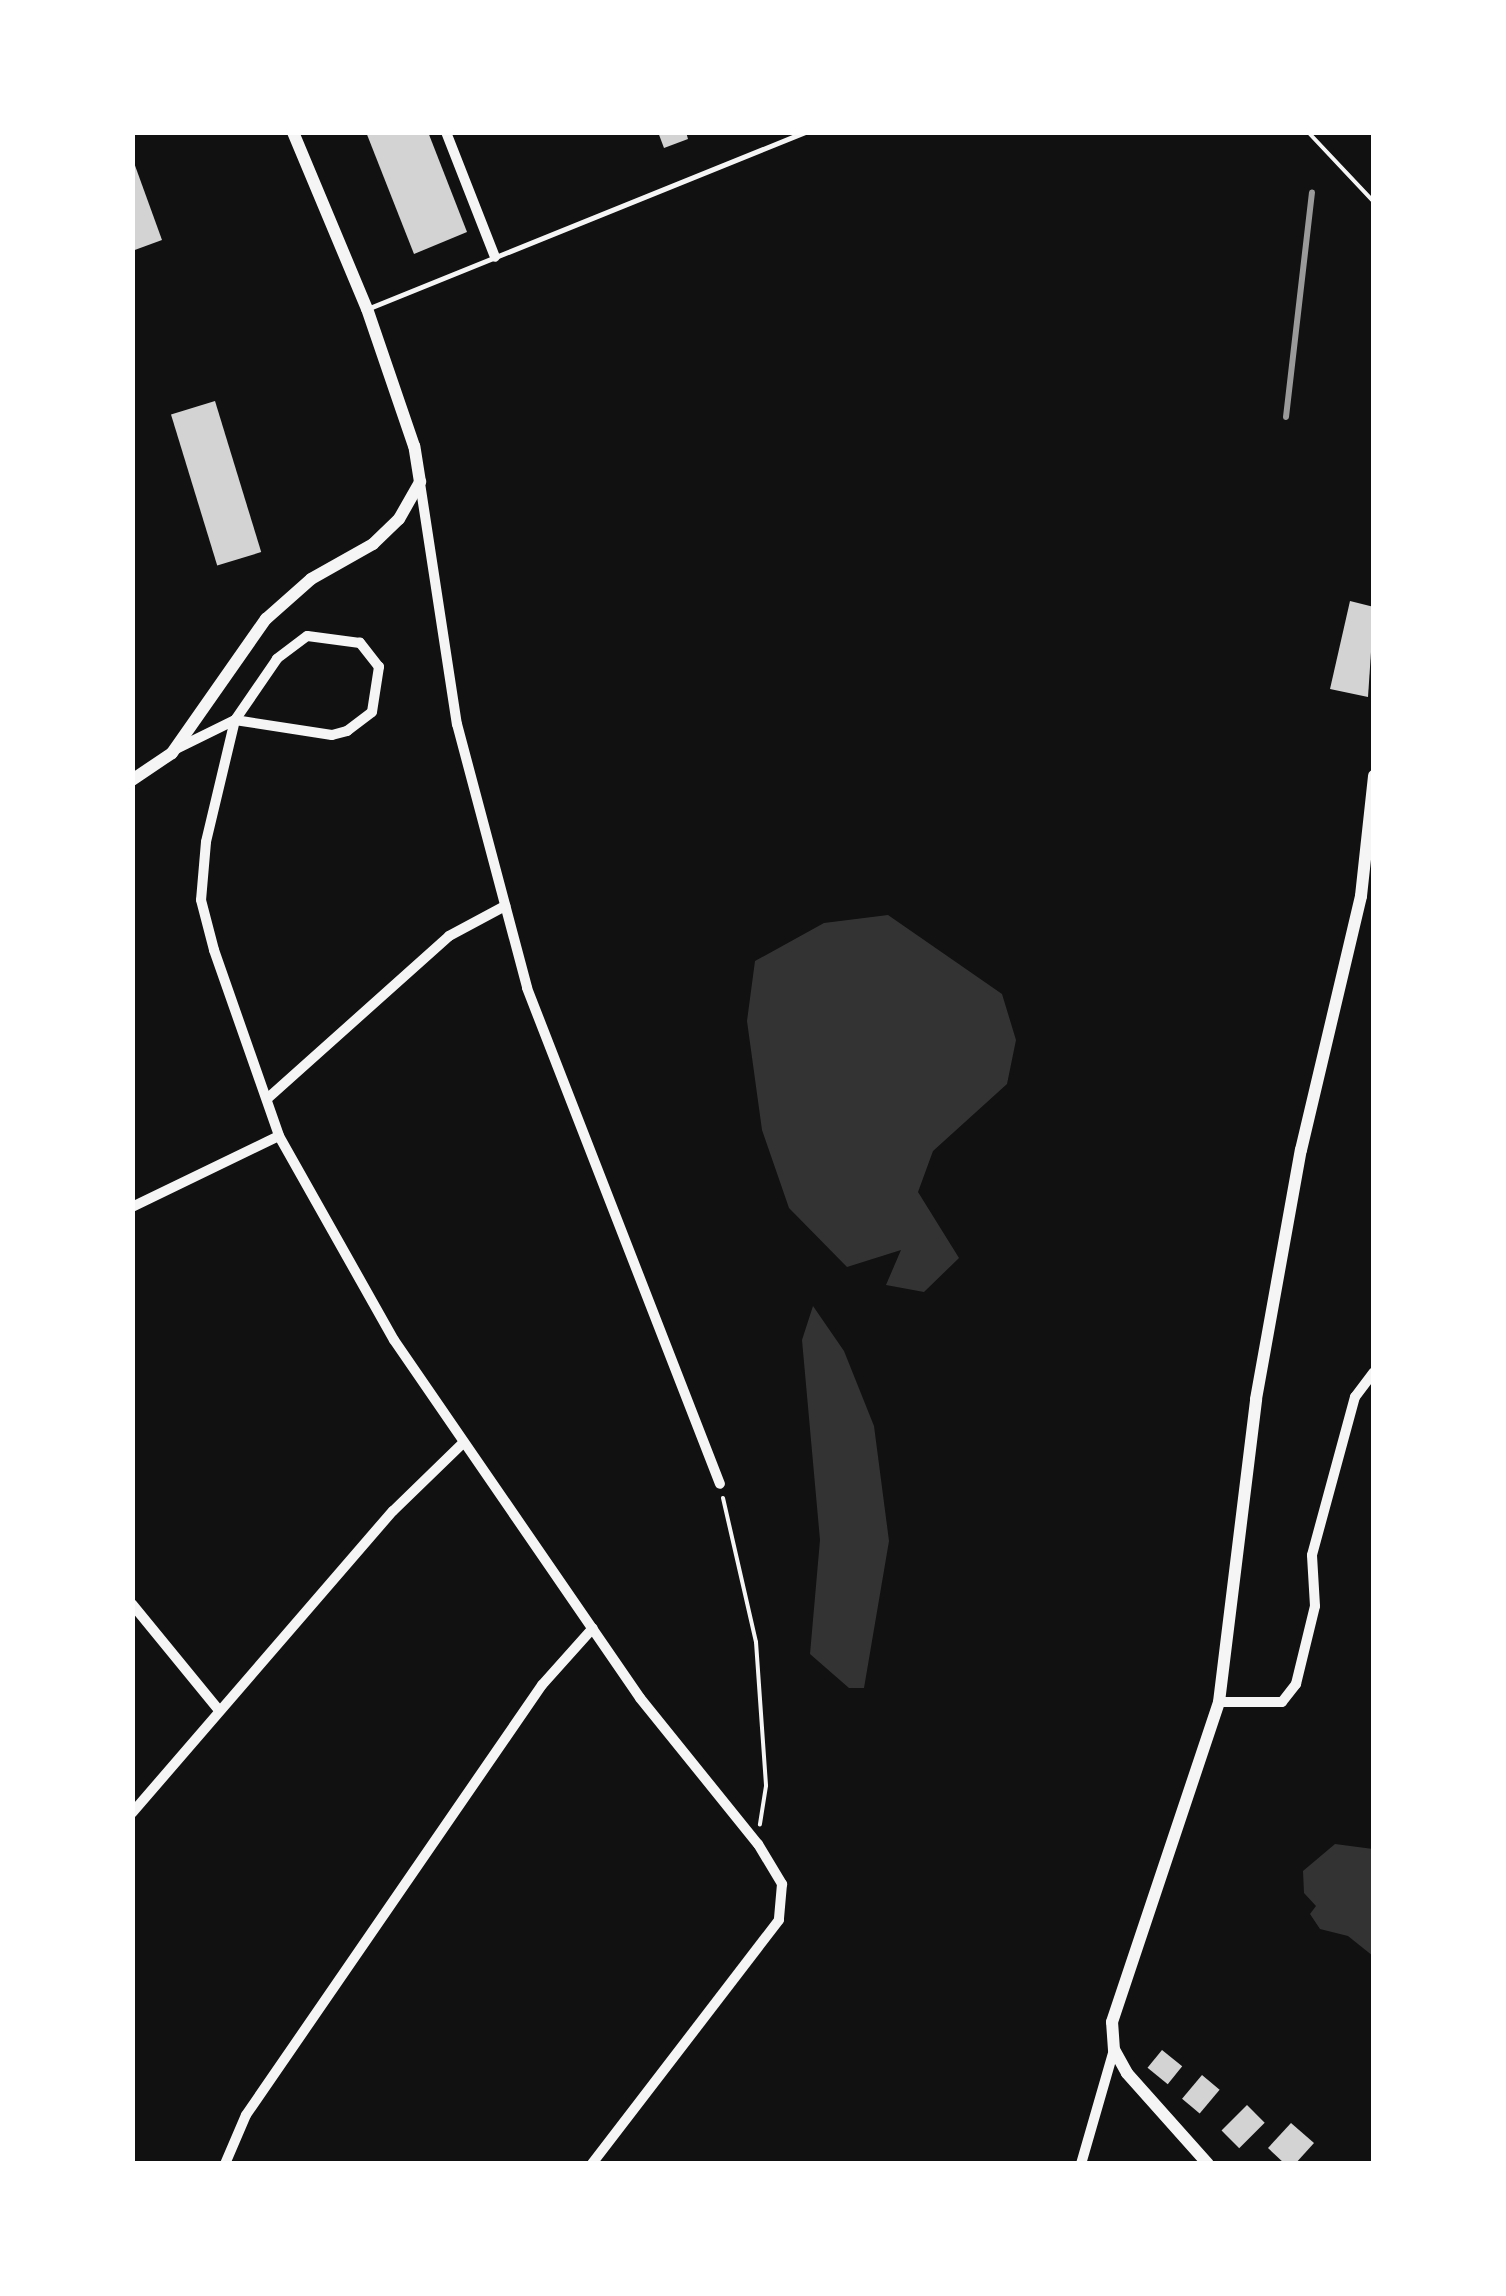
<!DOCTYPE html>
<style>
body{margin:0}
#map{position:relative;width:1506px;height:2296px;overflow:hidden;background:#111;font-family:"Libre Baskerville",serif}
div>[style]{position:absolute}
.water>*{inset:0;background:#333}
.building>*{inset:0;background:#d3d3d3;transform-origin:0 0}
.path>*{height:4px;margin:-2px;padding:0 2px;transform-origin:2px;border-radius:2px;background:#f5f5f5}
.service>*{height:5px;margin:-2.5px;padding:0 2.5px;transform-origin:2.5px;border-radius:2.5px;background:#f5f5f5}
.minor>*{height:10px;margin:-5px;padding:0 5px;transform-origin:5px;border-radius:5px;background:#f5f5f5}
.tertiary>*{height:12px;margin:-6px;padding:0 6px;transform-origin:6px;border-radius:6px;background:#f5f5f5}
.rail>*{height:6px;margin:-3px;padding:0 3px;transform-origin:3px;border-radius:3px;background:#9a9a9a}
span{translate:-50% -50%;white-space:nowrap;text-align:center;line-height:1.15;-webkit-text-stroke:8px #fff;paint-order:stroke}
.frame{position:absolute;inset:0;border:135px solid #fff;pointer-events:none}
</style>
<div id="map">
<div class="water">
<i style="clip-path:polygon(888px 915px,1002px 994px,1016px 1040px,1007px 1084px,933px 1151px,918px 1192px,959px 1258px,924px 1292px,886px 1285px,901px 1250px,847px 1267px,789px 1208px,762px 1130px,747px 1021px,755px 961px,824px 923px)"></i>
<i style="clip-path:polygon(813px 1306px,844px 1351px,874px 1426px,889px 1541px,864px 1688px,849px 1688px,810px 1654px,820px 1540px,802px 1340px)"></i>
<i style="clip-path:polygon(1335px 1844px,1373px 1849px,1373px 1956px,1348px 1936px,1320px 1929px,1310px 1914px,1316px 1906px,1304px 1893px,1303px 1871px)"></i>
</div>
<div class="building">
<i style="clip-path:polygon(366px 132px,428px 132px,467px 232px,414px 254px)"></i>
<i style="clip-path:polygon(658px 132px,686px 132px,688px 139px,664px 148px)"></i>
<i style="clip-path:polygon(133px 160px,162px 240px,132px 251px,132px 161px)"></i>
<i style="left:215px;top:401px;width:158px;height:46px;rotate:73deg"></i>
<i style="clip-path:polygon(1350px 601px,1374px 607px,1368px 697px,1330px 689px)"></i>
<i style="left:1162px;top:2050px;width:26px;height:23px;rotate:39deg"></i>
<i style="left:1202px;top:2075px;width:23px;height:31px;rotate:40deg"></i>
<i style="left:1247px;top:2105px;width:25px;height:36px;rotate:45deg"></i>
<i style="clip-path:polygon(1291px 2123px,1314px 2143px,1295px 2164px,1285px 2164px,1268px 2148px)"></i>
</div>
<div class="path">
<i style="left:1308px;top:132px;width:96px;rotate:46.7deg"></i>
<i style="left:723px;top:1498px;width:148px;rotate:77.1deg"></i>
<i style="left:756px;top:1642px;width:144px;rotate:86deg"></i>
<i style="left:766px;top:1786px;width:39px;rotate:99deg"></i>
</div>
<div class="service">
<i style="left:367px;top:309px;width:472px;rotate:-22deg"></i>
</div>
<div class="minor">
<i style="left:446px;top:132px;width:134px;rotate:68.6deg"></i>
<i style="left:420px;top:483px;width:244px;rotate:81.3deg"></i>
<i style="left:457px;top:724px;width:273px;rotate:75.1deg"></i>
<i style="left:527px;top:988px;width:532px;rotate:68.74deg"></i>
<i style="left:178px;top:748px;width:64px;rotate:-26.2deg"></i>
<i style="left:235px;top:720px;width:98px;rotate:8.8deg"></i>
<i style="left:332px;top:735px;width:16px;rotate:-15deg"></i>
<i style="left:347px;top:731px;width:31px;rotate:-37deg"></i>
<i style="left:372px;top:712px;width:46px;rotate:-81.2deg"></i>
<i style="left:379px;top:667px;width:31px;rotate:-128deg"></i>
<i style="left:360px;top:643px;width:53px;rotate:-172.5deg"></i>
<i style="left:307px;top:636px;width:38px;rotate:143deg"></i>
<i style="left:277px;top:659px;width:74px;rotate:124.5deg"></i>
<i style="left:235px;top:720px;width:125px;rotate:103.4deg"></i>
<i style="left:206px;top:842px;width:58px;rotate:94.9deg"></i>
<i style="left:201px;top:900px;width:52px;rotate:75.4deg"></i>
<i style="left:214px;top:950px;width:197px;rotate:70.7deg"></i>
<i style="left:279px;top:1136px;width:234px;rotate:60.6deg"></i>
<i style="left:394px;top:1340px;width:434px;rotate:55.5deg"></i>
<i style="left:640px;top:1698px;width:188px;rotate:51.1deg"></i>
<i style="left:758px;top:1844px;width:47px;rotate:59deg"></i>
<i style="left:782px;top:1884px;width:36px;rotate:95deg"></i>
<i style="left:779px;top:1920px;width:307px;rotate:127.5deg"></i>
<i style="left:268px;top:1098px;width:243px;rotate:-41.8deg"></i>
<i style="left:449px;top:936px;width:64px;rotate:-28.2deg"></i>
<i style="left:132px;top:1207px;width:163px;rotate:-25.8deg"></i>
<i style="left:132px;top:1604px;width:136px;rotate:50.7deg"></i>
<i style="left:1219px;top:1702px;width:63px"></i>
<i style="left:1282px;top:1702px;width:23px;rotate:-52deg"></i>
<i style="left:1296px;top:1684px;width:80px;rotate:-76.3deg"></i>
<i style="left:1315px;top:1606px;width:51px;rotate:-93.4deg"></i>
<i style="left:1312px;top:1555px;width:164px;rotate:-74.8deg"></i>
<i style="left:1355px;top:1397px;width:31px;rotate:-53deg"></i>
<i style="left:132px;top:1813px;width:399px;rotate:-49.2deg"></i>
<i style="left:393px;top:1511px;width:96px;rotate:-44.2deg"></i>
<i style="left:225px;top:2164px;width:53px;rotate:-66.8deg"></i>
<i style="left:246px;top:2115px;width:522px;rotate:-55.46deg"></i>
<i style="left:542px;top:1685px;width:76px;rotate:-48.2deg"></i>
<i style="left:1081px;top:2164px;width:119px;rotate:-73.9deg"></i>
</div>
<div class="tertiary">
<i style="left:132px;top:780px;width:48px;rotate:-34deg"></i>
<i style="left:172px;top:753px;width:164px;rotate:-55deg"></i>
<i style="left:266px;top:619px;width:60px;rotate:-41.6deg"></i>
<i style="left:311px;top:579px;width:71px;rotate:-29.4deg"></i>
<i style="left:373px;top:544px;width:36px;rotate:-44deg"></i>
<i style="left:399px;top:519px;width:43px;rotate:-60.4deg"></i>
<i style="left:420px;top:482px;width:36px;rotate:-99deg"></i>
<i style="left:414px;top:446px;width:145px;rotate:-108.9deg"></i>
<i style="left:367px;top:309px;width:192px;rotate:-112.7deg"></i>
<i style="left:1208px;top:2164px;width:122px;rotate:-131.7deg"></i>
<i style="left:1127px;top:2073px;width:26px;rotate:-119deg"></i>
<i style="left:1114px;top:2050px;width:28px;rotate:-94deg"></i>
<i style="left:1112px;top:2022px;width:337px;rotate:-71.5deg"></i>
<i style="left:1219px;top:1702px;width:305px;rotate:-83deg"></i>
<i style="left:1256px;top:1399px;width:253px;rotate:-79.8deg"></i>
<i style="left:1301px;top:1150px;width:261px;rotate:-76.7deg"></i>
<i style="left:1361px;top:896px;width:121px;rotate:-83.8deg"></i>
</div>
<div class="rail">
<i style="left:1286px;top:417px;width:226px;rotate:-83.4deg"></i>
</div>
<div class="frame"></div>
</div>
